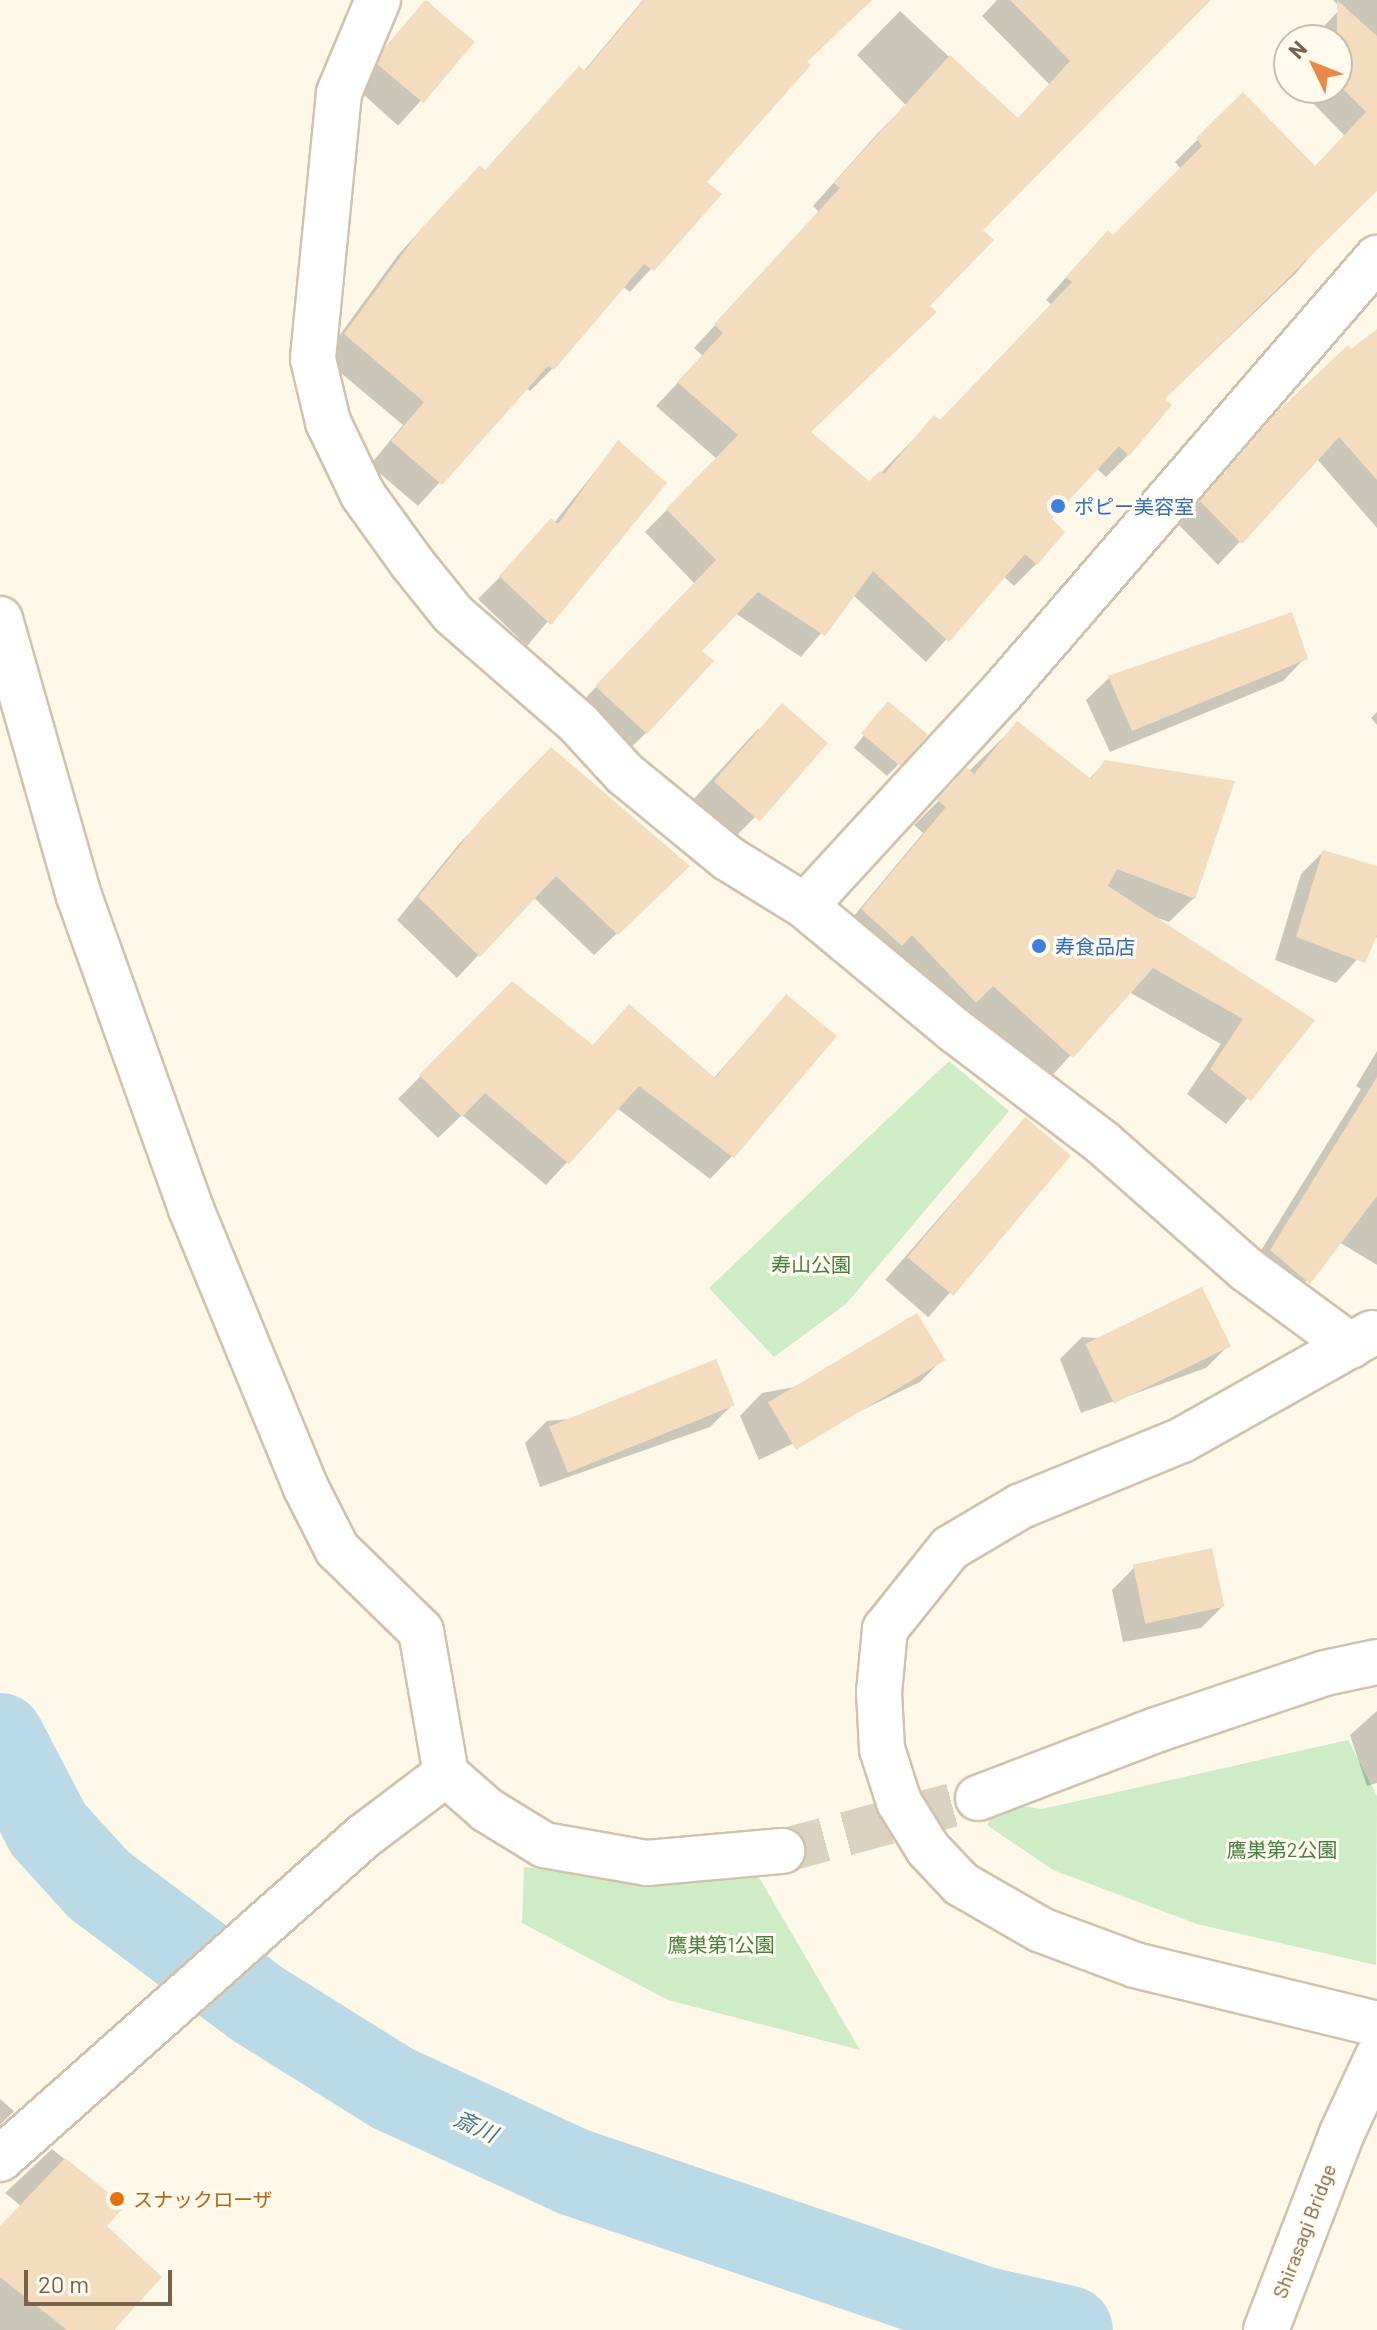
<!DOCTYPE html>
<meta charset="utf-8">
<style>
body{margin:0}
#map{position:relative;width:1377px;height:2330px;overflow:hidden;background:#fdf8e7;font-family:Barlow,"Noto Sans JP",sans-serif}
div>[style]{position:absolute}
.green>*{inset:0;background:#ceecc5}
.shadow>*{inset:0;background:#0003;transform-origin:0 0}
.river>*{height:88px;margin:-44px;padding:0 44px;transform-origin:44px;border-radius:44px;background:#badae8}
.building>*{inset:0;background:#f4dcbe;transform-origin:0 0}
.minor-tunnel>*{height:44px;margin-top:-22px;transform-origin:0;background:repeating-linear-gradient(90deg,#dcd2c0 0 44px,transparent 0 66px)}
.roads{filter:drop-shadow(2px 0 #d0c2ac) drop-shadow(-2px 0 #d0c2ac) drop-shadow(0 2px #d0c2ac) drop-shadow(0 -2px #d0c2ac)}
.minor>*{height:44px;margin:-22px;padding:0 22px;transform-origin:22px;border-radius:22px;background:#fff}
.dots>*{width:22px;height:22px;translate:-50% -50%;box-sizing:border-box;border:4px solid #fffbef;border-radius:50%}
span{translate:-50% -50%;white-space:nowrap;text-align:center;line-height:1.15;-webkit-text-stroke:6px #fffbef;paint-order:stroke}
.shop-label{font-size:20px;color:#366cbe}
.left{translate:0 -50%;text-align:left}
.park-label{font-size:20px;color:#497f41}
.food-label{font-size:20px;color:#c56008}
.street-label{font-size:20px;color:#79624a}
.water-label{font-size:22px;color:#457a94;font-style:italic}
.north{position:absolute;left:1273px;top:24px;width:80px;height:80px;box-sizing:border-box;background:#fffbef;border:2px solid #c9bead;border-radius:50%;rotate:313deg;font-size:22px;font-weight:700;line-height:32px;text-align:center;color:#79624a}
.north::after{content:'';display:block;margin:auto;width:28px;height:36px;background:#eb8848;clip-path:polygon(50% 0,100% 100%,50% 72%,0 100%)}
.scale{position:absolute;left:24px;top:2270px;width:148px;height:36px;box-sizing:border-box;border:4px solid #79624a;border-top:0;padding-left:10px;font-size:24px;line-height:28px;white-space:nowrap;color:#79624a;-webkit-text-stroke:6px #fffbef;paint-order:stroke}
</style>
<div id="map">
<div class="green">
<i style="clip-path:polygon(949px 1061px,1009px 1111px,846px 1304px,774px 1357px,709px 1288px)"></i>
<i style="clip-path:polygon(1348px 1740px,1377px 1796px,1376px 1965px,1197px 1924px,1053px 1870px,987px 1825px,1000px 1802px,1042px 1809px)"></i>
<i style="clip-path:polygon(524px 1867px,663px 1885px,757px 1874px,860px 2050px,668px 2000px,522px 1923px)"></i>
</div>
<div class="shadow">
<i style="clip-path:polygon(643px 0,751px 0,704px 183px,719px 194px,630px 292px,622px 286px,552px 369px,530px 391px,526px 388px,418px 506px,370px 465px,403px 425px,323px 358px,398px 255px,457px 190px,484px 172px,583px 72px)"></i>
<i style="clip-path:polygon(997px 0,1088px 0,1153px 56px,980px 230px,809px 433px,870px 484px,934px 418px,940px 423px,1052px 305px,1046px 300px,1086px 255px,1113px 238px,1181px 169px,1175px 162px,1243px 95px,1314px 169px,1345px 136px,1298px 88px,1337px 88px,1337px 40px,1311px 40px,1341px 8px,1333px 0,1377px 0,1377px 179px,1296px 273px,1163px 400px,1128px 455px,1106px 477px,1096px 468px,1049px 519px,1036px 564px,1014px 586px,1003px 576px,926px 662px,853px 595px,801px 657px,735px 613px,699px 651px,646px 733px,623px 755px,574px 710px,695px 584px,645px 532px,717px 459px,656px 406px,703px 356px,694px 348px,819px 212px,813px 206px,878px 133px,900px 111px,922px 122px,857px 55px,900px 11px,1017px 120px,1050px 85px,982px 16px)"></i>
<i style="left:427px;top:1px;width:62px;height:112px;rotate:42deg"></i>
<i style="clip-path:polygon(1289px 63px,1289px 78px,1281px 71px)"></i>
<i style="clip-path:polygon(1377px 331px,1377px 528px,1317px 459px,1218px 565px,1179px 525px,1279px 412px)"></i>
<i style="clip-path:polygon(618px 443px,665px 483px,527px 646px,478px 599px,554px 523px)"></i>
<i style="clip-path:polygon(1291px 615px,1305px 658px,1283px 681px,1110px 752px,1086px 700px,1109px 678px)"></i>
<i style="clip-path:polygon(888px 704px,898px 765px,887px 776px,854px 748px)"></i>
<i style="clip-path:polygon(1377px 712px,1377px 725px,1371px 718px)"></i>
<i style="clip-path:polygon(1017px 724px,1088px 780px,1106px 762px,1194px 898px,1169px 922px,1155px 917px,1312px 1020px,1226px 1124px,1187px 1094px,1221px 1044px,1129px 992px,1047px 1081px,968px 1009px,951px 1026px,838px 935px,923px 833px,914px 825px)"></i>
<i style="clip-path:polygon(759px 728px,758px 814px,736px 836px,690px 803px)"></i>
<i style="clip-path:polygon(529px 772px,665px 888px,594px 955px,533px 897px,457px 978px,397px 920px,459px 844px)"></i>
<i style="clip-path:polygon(1324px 851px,1377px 869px,1377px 937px,1336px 983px,1275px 960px,1301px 874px)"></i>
<i style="clip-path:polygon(512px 984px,591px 1047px,629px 1007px,713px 1079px,786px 996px,732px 1156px,710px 1179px,617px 1108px,546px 1185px,462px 1115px,438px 1138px,398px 1099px)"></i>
<i style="clip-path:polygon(1377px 1051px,1377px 1265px,1339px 1242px,1281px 1310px,1244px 1278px,1361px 1089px,1356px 1086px)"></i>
<i style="left:1025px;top:1119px;width:57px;height:213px;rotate:41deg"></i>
<i style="clip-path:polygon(1082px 1337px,1228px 1346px,1206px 1368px,1081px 1413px,1060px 1359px)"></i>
<i style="clip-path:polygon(942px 1360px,920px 1382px,759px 1460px,740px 1416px,762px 1393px)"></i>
<i style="clip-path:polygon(732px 1405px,710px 1427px,540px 1487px,525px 1443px,547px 1421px)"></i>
<i style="clip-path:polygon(1134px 1568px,1223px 1606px,1201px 1628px,1123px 1642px,1112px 1590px)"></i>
<i style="clip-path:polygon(1377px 1711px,1377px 1783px,1367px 1786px,1350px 1735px)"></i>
<i style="clip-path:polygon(0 2099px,14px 2111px,0 2125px)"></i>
<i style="clip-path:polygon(52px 2149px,122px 2206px,104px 2226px,115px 2330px,0 2330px,0 2228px,21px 2206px,5px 2193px)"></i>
</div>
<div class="river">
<i style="left:0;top:1737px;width:104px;rotate:62.4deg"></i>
<i style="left:48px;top:1829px;width:76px;rotate:47.7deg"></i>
<i style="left:99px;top:1885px;width:196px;rotate:36.9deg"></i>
<i style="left:256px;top:2003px;width:160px;rotate:32deg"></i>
<i style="left:392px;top:2088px;width:200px;rotate:24.8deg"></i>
<i style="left:574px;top:2172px;width:430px;rotate:18.7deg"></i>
<i style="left:981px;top:2310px;width:90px;rotate:12.8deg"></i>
</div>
<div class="building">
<i style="left:425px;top:0;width:65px;height:80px;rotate:40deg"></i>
<i style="clip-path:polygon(644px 0,872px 0,807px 62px,811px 65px,707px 182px,722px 194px,654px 271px,644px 264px,554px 370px,548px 366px,442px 485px,391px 441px,424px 402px,344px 334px,420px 230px,480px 165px,485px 170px,579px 66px,585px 71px)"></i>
<i style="clip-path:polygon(1010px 0,1211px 0,983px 230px,994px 240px,930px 306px,937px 312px,811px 432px,869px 481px,880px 471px,884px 474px,934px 415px,940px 420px,1072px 282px,1066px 277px,1108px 230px,1113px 235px,1202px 146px,1196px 138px,1243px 92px,1315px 166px,1366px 112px,1337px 83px,1337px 0,1377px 36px,1377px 191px,1165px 399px,1172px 405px,1129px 456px,1119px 446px,1052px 519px,1065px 532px,1037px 565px,1025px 554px,949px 642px,873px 571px,825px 636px,758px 592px,702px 651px,714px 661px,647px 734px,595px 686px,716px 560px,666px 509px,738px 435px,677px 382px,723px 333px,714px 324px,840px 188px,834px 183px,950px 55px,1018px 118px,1070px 61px)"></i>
<i style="clip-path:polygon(1377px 329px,1377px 480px,1339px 437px,1242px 544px,1200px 501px,1278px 411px,1348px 345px,1351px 349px)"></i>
<i style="clip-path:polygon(618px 440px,667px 483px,551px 625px,499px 576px,551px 518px,558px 524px)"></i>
<i style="clip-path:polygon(1292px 612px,1308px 659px,1132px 731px,1108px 676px)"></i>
<i style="left:888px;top:701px;width:52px;height:42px;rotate:40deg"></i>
<i style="left:782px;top:703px;width:61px;height:104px;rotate:41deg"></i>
<i style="clip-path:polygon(1017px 721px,1091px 779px,1105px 760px,1235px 781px,1195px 899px,1117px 869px,1108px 886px,1315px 1020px,1251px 1101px,1210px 1069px,1243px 1019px,1153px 968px,1073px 1058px,993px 986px,976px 1003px,912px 935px,902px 946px,861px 909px,946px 807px,937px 800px,967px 767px,974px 774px)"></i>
<i style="clip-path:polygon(551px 747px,690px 866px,618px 935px,556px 876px,480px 957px,418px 897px,481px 819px)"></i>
<i style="clip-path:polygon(1323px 850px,1377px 866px,1377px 935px,1365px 963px,1296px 937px)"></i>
<i style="clip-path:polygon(512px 981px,593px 1045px,629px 1004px,715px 1078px,786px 994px,837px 1036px,734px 1158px,639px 1086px,569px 1164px,485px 1093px,462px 1117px,419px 1075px)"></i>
<i style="clip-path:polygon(1377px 1077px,1377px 1196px,1310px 1284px,1270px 1250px)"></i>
<i style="left:1025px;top:1117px;width:60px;height:183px;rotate:40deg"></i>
<i style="left:1202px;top:1287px;width:66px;height:130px;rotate:64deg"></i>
<i style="left:917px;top:1313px;width:55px;height:174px;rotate:59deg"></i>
<i style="left:716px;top:1359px;width:50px;height:180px;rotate:68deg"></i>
<i style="left:1212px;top:1548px;width:60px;height:81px;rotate:78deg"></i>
<i style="clip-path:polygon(65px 2158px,125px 2206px,107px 2226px,162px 2277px,114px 2330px,67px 2330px,0 2277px,0 2226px)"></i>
</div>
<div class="minor-tunnel">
<i style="left:782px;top:1851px;width:203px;rotate:-15.1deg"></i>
</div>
<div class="roads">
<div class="minor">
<i style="left:378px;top:0;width:101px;rotate:112.8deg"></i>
<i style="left:339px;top:93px;width:267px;rotate:95.6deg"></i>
<i style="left:313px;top:359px;width:65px;rotate:76.6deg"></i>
<i style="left:328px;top:422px;width:81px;rotate:64.4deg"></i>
<i style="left:363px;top:495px;width:84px;rotate:54.2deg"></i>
<i style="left:412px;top:563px;width:65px;rotate:51.2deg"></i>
<i style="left:453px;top:614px;width:167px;rotate:41.1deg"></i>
<i style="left:579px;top:724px;width:68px;rotate:47.4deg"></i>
<i style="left:625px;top:774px;width:134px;rotate:39.3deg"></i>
<i style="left:729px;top:859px;width:89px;rotate:31.7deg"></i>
<i style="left:805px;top:906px;width:197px;rotate:39.7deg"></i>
<i style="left:957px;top:1032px;width:183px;rotate:37.2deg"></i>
<i style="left:1103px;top:1143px;width:191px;rotate:41.4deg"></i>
<i style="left:1246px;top:1269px;width:130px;rotate:36.3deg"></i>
<i style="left:0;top:619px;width:288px;rotate:74.1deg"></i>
<i style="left:79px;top:896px;width:332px;rotate:70.3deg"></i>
<i style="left:191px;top:1209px;width:300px;rotate:67.6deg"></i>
<i style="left:305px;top:1486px;width:71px;rotate:63.1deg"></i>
<i style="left:337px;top:1549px;width:117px;rotate:44.3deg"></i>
<i style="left:421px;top:1631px;width:145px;rotate:80.1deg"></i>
<i style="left:446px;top:1774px;width:55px;rotate:41.3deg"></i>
<i style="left:487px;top:1810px;width:67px;rotate:31.6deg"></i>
<i style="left:544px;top:1845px;width:105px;rotate:9.9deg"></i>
<i style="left:647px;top:1863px;width:136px;rotate:-5.1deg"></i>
<i style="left:805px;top:906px;width:291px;rotate:-47.4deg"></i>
<i style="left:1002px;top:692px;width:574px;rotate:-49.17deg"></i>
<i style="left:1372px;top:1333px;width:218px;rotate:150.6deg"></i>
<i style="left:1182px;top:1440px;width:174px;rotate:157.7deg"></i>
<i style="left:1021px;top:1506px;width:82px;rotate:149.4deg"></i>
<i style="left:950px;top:1548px;width:104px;rotate:128.7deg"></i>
<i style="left:885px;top:1629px;width:63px;rotate:95.4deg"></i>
<i style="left:879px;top:1692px;width:57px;rotate:87deg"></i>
<i style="left:882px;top:1749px;width:56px;rotate:72.2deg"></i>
<i style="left:899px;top:1802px;width:55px;rotate:58.3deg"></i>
<i style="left:928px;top:1849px;width:48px;rotate:46.7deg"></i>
<i style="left:961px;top:1884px;width:92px;rotate:29.9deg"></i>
<i style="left:1041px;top:1930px;width:100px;rotate:20.4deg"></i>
<i style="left:1135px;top:1965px;width:249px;rotate:13.7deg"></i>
<i style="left:978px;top:1798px;width:191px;rotate:-20.9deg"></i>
<i style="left:1156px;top:1730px;width:178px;rotate:-18.6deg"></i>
<i style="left:1325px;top:1673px;width:53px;rotate:-11.9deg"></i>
<i style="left:0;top:2159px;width:487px;rotate:-41.6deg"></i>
<i style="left:364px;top:1836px;width:103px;rotate:-37.1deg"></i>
<i style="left:1266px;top:2330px;width:211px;rotate:-68.9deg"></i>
<i style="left:1342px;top:2133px;width:83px;rotate:-65deg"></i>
</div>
</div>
<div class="dots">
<i style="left:1058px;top:506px;background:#3f7fe0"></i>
<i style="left:1039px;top:946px;background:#3f7fe0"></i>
<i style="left:117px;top:2199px;background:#e8710a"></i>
</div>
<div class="shop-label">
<span class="left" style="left:1074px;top:506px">ポピー美容室</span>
<span class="left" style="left:1055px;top:946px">寿食品店</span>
</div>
<div class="park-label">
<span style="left:811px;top:1264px">寿山公園</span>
<span style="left:1282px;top:1849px">鷹巣第2公園</span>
<span style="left:721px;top:1944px">鷹巣第1公園</span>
</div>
<div class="food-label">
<span class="left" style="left:133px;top:2199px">スナックローザ</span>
</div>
<div class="street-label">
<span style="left:1304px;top:2231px;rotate:-69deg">Shirasagi Bridge</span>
</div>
<div class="water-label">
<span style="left:476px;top:2126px;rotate:25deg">斎川</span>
</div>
<div class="north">N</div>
<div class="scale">20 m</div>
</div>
